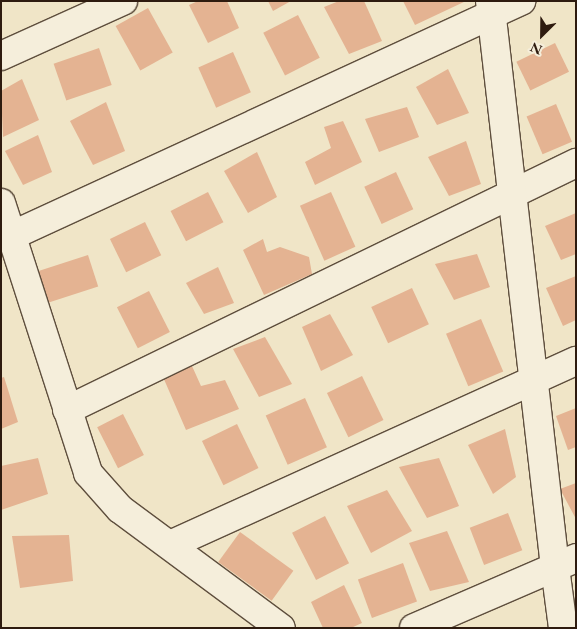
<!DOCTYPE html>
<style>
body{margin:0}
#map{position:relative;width:577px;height:629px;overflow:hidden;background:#f0e5c7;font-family:"EB Garamond",serif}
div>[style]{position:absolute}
.building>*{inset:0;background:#e4b392;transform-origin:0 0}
.roads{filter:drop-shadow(1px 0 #5e4e3d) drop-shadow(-1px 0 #5e4e3d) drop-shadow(0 1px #5e4e3d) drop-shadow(0 -1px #5e4e3d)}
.minor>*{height:28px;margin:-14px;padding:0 14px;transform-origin:14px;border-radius:14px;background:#f5eedb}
span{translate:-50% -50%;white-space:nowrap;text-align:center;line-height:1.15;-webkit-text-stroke:5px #f5eedb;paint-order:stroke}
.frame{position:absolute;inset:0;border:2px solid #2e1b0f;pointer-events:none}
.north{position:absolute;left:517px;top:10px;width:50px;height:50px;-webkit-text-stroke:4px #f5eedb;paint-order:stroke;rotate:203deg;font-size:14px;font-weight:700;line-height:20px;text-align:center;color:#2e1b0f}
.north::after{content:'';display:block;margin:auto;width:18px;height:22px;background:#2e1b0f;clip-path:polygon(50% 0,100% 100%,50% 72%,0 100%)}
</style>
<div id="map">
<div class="building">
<i style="clip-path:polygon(198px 1px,227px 1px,239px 28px,208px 43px,189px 5px)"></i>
<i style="clip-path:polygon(268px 1px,291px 1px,273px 11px)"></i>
<i style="clip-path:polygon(339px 1px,364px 1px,382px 41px,349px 54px,324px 7px)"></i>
<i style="clip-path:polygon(403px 1px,466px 1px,415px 25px)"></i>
<i style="left:148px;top:8px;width:51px;height:37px;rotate:61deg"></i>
<i style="left:298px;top:15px;width:48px;height:39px;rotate:63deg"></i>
<i style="left:555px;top:43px;width:32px;height:43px;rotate:64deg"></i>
<i style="left:99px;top:48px;width:39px;height:48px;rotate:71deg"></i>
<i style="left:233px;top:52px;width:44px;height:38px;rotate:66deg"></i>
<i style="clip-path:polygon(448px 69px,469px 113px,437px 125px,416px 87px)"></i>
<i style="clip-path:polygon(22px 79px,39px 120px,3px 137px,1px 91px)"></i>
<i style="clip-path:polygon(106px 102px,125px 151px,93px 165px,70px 121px)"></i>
<i style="left:556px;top:104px;width:41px;height:32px;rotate:67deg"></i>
<i style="clip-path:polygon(407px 107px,419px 137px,379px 152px,365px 119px)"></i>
<i style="clip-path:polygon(343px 121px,362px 162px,315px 185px,305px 162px,331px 148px,324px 127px)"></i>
<i style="clip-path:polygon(38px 135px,52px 172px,23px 185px,5px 151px)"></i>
<i style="clip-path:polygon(466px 141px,481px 184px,449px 196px,428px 157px)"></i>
<i style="clip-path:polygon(257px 152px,277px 197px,248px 213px,224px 171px)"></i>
<i style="left:396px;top:172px;width:41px;height:35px;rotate:65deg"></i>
<i style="left:208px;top:192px;width:34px;height:42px;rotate:63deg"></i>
<i style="left:331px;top:192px;width:60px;height:34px;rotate:66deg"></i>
<i style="clip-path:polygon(576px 213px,576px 254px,561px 260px,545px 226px)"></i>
<i style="left:145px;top:222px;width:37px;height:39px;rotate:64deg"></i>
<i style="clip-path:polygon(263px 239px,267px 252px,280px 247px,309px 257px,312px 274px,264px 295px,243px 250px)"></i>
<i style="clip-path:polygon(477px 254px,490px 287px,454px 300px,435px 264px)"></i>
<i style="left:88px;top:255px;width:33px;height:56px;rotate:72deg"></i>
<i style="clip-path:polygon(218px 267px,234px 303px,204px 314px,186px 283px)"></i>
<i style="clip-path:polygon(576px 276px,576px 320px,563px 326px,546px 288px)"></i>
<i style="left:412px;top:288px;width:40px;height:45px;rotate:65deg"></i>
<i style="left:149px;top:291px;width:46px;height:36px;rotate:63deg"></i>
<i style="clip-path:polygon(330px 314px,353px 355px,321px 371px,302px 327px)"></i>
<i style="left:481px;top:319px;width:57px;height:38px;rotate:67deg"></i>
<i style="clip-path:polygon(265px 337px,292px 384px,259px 397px,233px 349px)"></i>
<i style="clip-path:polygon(192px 366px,201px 386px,225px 380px,239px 409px,186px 430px,163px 377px)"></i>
<i style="left:362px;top:376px;width:49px;height:39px;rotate:64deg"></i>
<i style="clip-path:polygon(4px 377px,18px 422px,1px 429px,1px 378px)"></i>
<i style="left:305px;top:398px;width:54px;height:43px;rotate:66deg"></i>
<i style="clip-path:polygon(576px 408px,576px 447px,568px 450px,556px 416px)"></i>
<i style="left:123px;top:414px;width:46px;height:29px;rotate:63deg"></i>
<i style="left:237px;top:424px;width:49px;height:39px;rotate:64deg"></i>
<i style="clip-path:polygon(505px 429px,516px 477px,493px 494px,468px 445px)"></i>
<i style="clip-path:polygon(38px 458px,48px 494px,1px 510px,1px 466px)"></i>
<i style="clip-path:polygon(439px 458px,459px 506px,427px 518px,399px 467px)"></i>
<i style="clip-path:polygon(576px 483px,576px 519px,560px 489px)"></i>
<i style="clip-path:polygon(387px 490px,412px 531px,371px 553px,347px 506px)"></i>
<i style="left:508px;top:513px;width:40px;height:41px;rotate:69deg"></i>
<i style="left:325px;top:516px;width:53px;height:37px;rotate:63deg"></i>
<i style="clip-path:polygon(447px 531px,469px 582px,430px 591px,409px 543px)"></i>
<i style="left:240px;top:532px;width:66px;height:37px;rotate:36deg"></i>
<i style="clip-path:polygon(69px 535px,73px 581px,20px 588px,12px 536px)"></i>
<i style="left:403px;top:563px;width:41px;height:48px;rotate:70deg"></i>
<i style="clip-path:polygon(344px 585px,362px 623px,351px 628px,323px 628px,311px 602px)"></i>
</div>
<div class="roads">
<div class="minor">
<i style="left:1px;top:56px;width:134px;rotate:-24.3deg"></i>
<i style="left:1px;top:203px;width:284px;rotate:72.1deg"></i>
<i style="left:88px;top:473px;width:48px;rotate:48.4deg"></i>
<i style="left:120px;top:509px;width:200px;rotate:36.5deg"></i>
<i style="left:11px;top:236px;width:562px;rotate:-24.74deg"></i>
<i style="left:67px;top:410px;width:566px;rotate:-25.89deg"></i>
<i style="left:170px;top:545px;width:446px;rotate:-24.4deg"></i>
<i style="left:414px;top:628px;width:154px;rotate:-23.4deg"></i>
<i style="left:555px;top:567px;width:570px;rotate:-96.55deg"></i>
<i style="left:563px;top:628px;width:62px;rotate:-97.5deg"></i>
<i style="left:555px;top:567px;width:23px;rotate:-23deg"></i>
</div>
</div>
<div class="frame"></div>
<div class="north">N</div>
</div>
